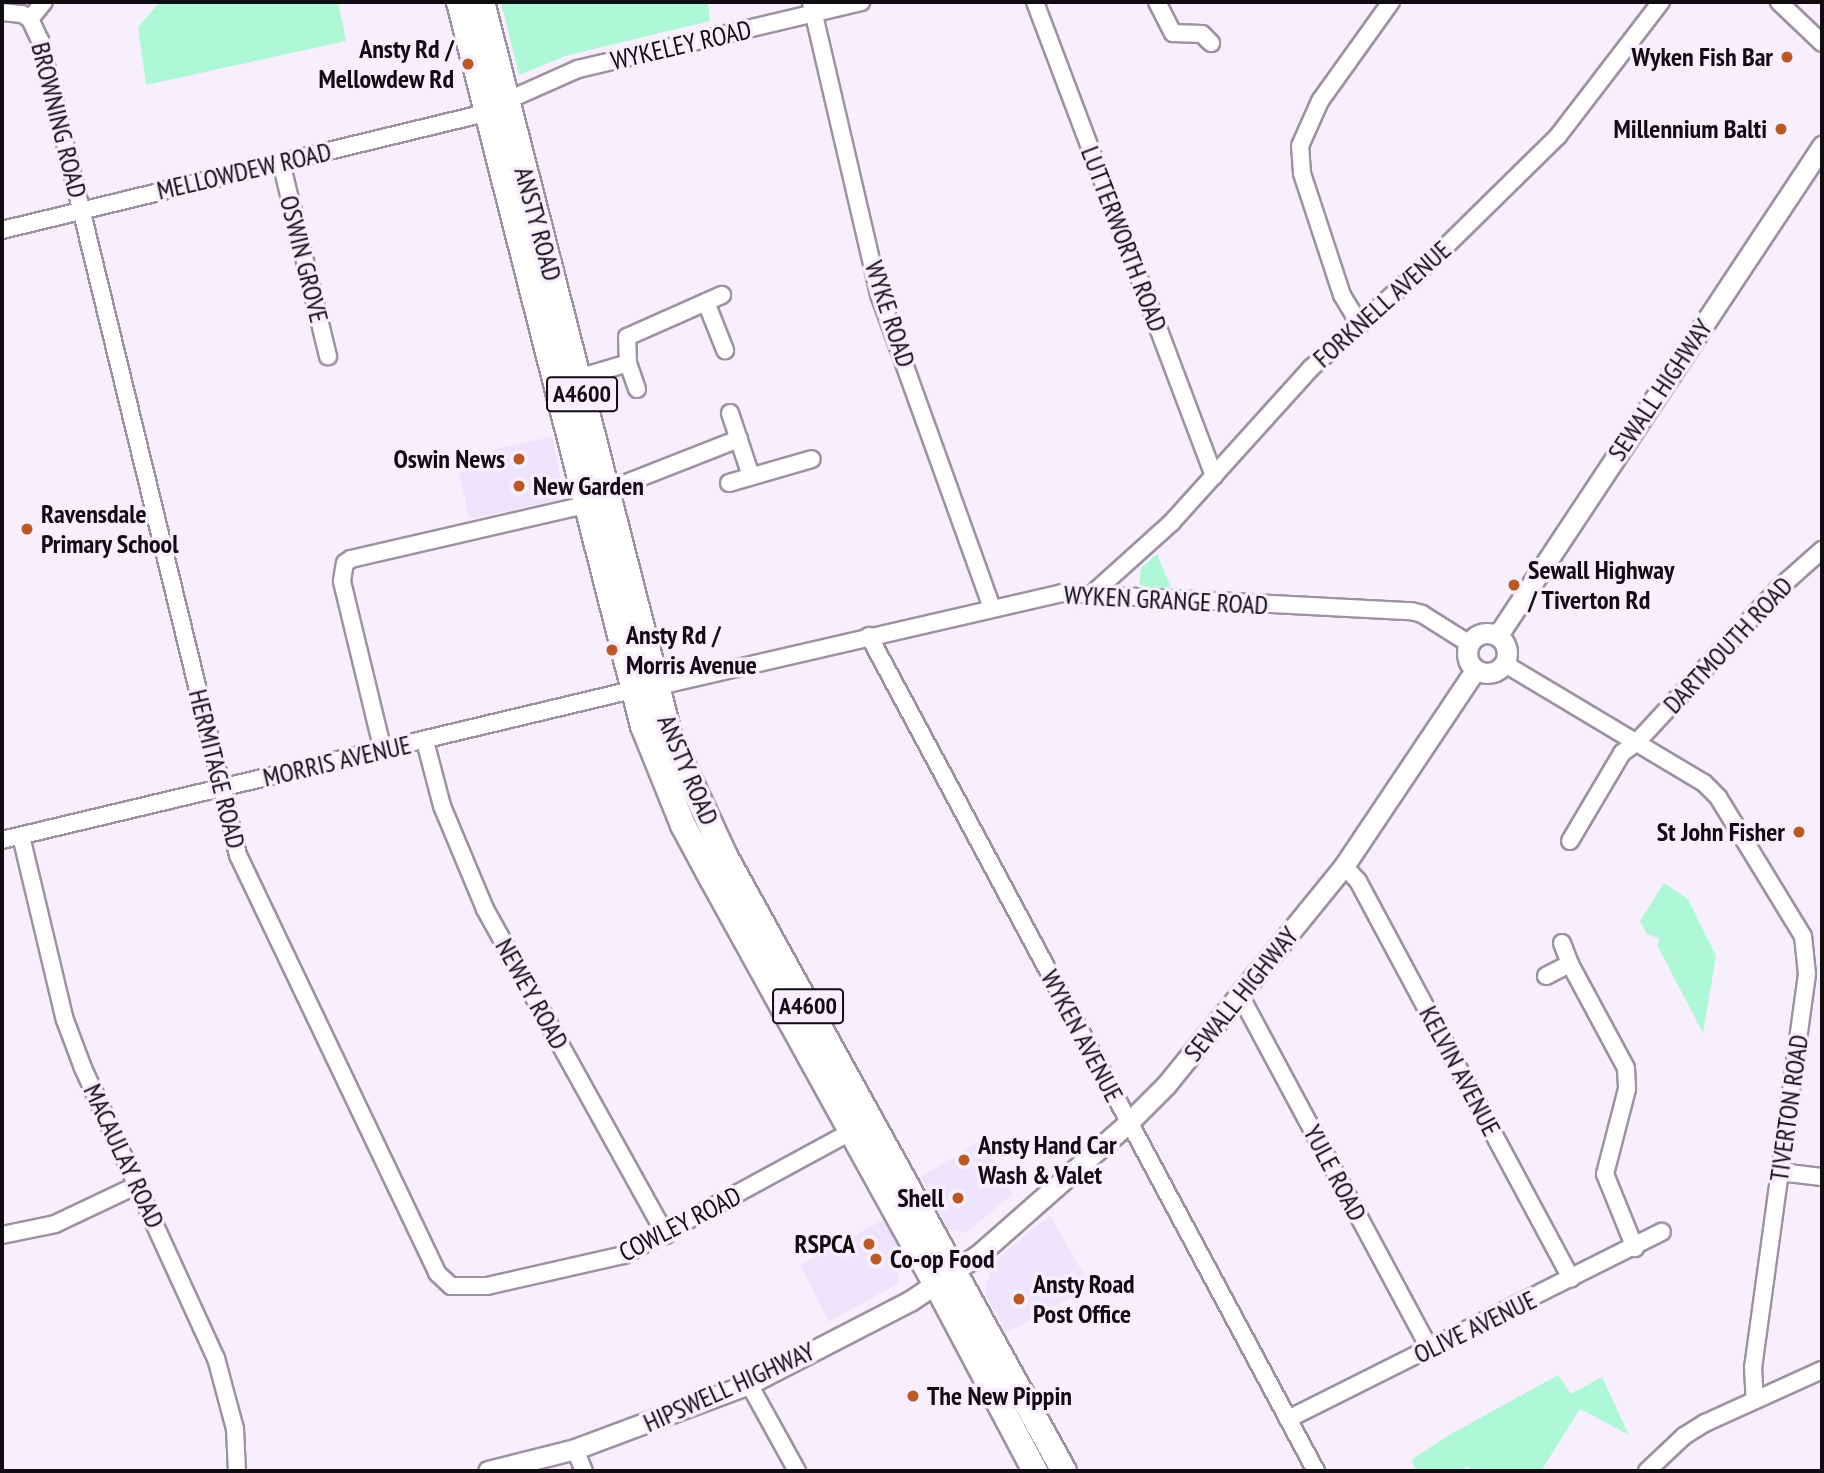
<!DOCTYPE html>
<style>
body{margin:0}
#map{position:relative;width:1824px;height:1473px;overflow:hidden;background:#f7effd;font-family:"PT Sans Narrow",sans-serif}
div>[style]{position:absolute}
.commercial>*{inset:0;background:#ece4fa;transform-origin:0 0}
.green>*{inset:0;background:#aef8d7}
.roads{filter:drop-shadow(2px 0 #9c92a3) drop-shadow(-2px 0 #9c92a3) drop-shadow(0 2px #9c92a3) drop-shadow(0 -2px #9c92a3)}
.minor>*{height:16px;margin:-8px;padding:0 8px;transform-origin:8px;border-radius:8px;background:#fff}
.tertiary>*{height:19px;margin:-9.5px;padding:0 9.5px;transform-origin:9.5px;border-radius:9.5px;background:#fff}
.tertiary>.ring{margin:-9.5px;padding:0;box-sizing:content-box;background:none;border:19px solid #fff;border-radius:50%}
.trunk>*{height:24px;margin:-12px;padding:0 12px;transform-origin:12px;border-radius:12px;background:#fff}
.dots>*{width:19px;height:19px;translate:-50% -50%;box-sizing:border-box;border:4px solid #f7effd;border-radius:50%}
span{translate:-50% -50%;white-space:nowrap;text-align:center;line-height:1.15;-webkit-text-stroke:7px #f7effd;paint-order:stroke}
.shield-label span{padding:2px 5px;background:#f7effd;border:2px solid;border-radius:5px;-webkit-text-stroke-width:0}
.shield-label{font-size:24px;color:#0f0c12;font-weight:700}
.street-label{font-size:26px;color:#0f0c12}
.poi-label{font-size:26px;color:#0f0c12;font-weight:700}
.right{translate:-100% -50%;text-align:right}
.left{translate:0 -50%;text-align:left}
.frame{position:absolute;inset:0;border:4px solid #0f0c12;pointer-events:none}
</style>
<div id="map">
<div class="commercial">
<i style="left:552px;top:437px;width:63px;height:98px;rotate:78deg"></i>
<i style="clip-path:polygon(983px 1139px,1013px 1194px,965px 1233px,949px 1230px,921px 1177px)"></i>
<i style="clip-path:polygon(1050px 1215px,1091px 1287px,1006px 1333px,985px 1293px,991px 1264px)"></i>
<i style="clip-path:polygon(885px 1219px,904px 1256px,897px 1284px,829px 1322px,800px 1265px)"></i>
</div>
<div class="green">
<i style="clip-path:polygon(160px 2px,338px 2px,346px 41px,146px 85px,138px 27px)"></i>
<i style="clip-path:polygon(501px 2px,708px 2px,710px 21px,565px 56px,519px 75px)"></i>
<i style="clip-path:polygon(1157px 554px,1171px 588px,1148px 588px,1139px 584px,1141px 568px)"></i>
<i style="clip-path:polygon(1664px 883px,1688px 899px,1716px 956px,1703px 1033px,1657px 945px,1660px 939px,1647px 934px,1640px 921px)"></i>
<i style="clip-path:polygon(1558px 1375px,1571px 1394px,1602px 1377px,1629px 1435px,1580px 1409px,1541px 1471px,1475px 1471px,1467px 1467px,1458px 1471px,1417px 1471px,1411px 1460px,1449px 1435px)"></i>
</div>
<div class="roads">
<div class="minor">
<i style="left:811px;top:2px;width:300px;rotate:76.9deg"></i>
<i style="left:879px;top:294px;width:334px;rotate:70.2deg"></i>
<i style="left:1035px;top:2px;width:507px;rotate:69.31deg"></i>
<i style="left:1157px;top:2px;width:35px;rotate:63deg"></i>
<i style="left:1173px;top:33px;width:29px;rotate:2deg"></i>
<i style="left:1202px;top:34px;width:13px;rotate:45deg"></i>
<i style="left:1779px;top:2px;width:59px;rotate:43.6deg"></i>
<i style="left:2px;top:12px;width:20px;rotate:6deg"></i>
<i style="left:22px;top:14px;width:9px;rotate:32deg"></i>
<i style="left:30px;top:19px;width:23px;rotate:65deg"></i>
<i style="left:40px;top:40px;width:839px;rotate:76.34deg"></i>
<i style="left:238px;top:855px;width:463px;rotate:64.5deg"></i>
<i style="left:437px;top:1273px;width:19px;rotate:43deg"></i>
<i style="left:451px;top:1286px;width:36px"></i>
<i style="left:487px;top:1286px;width:140px;rotate:-12.8deg"></i>
<i style="left:624px;top:1255px;width:258px;rotate:-28.5deg"></i>
<i style="left:30px;top:19px;width:22px;rotate:-51deg"></i>
<i style="left:506px;top:101px;width:79px;rotate:-24deg"></i>
<i style="left:578px;top:69px;width:291px;rotate:-13.3deg"></i>
<i style="left:281px;top:162px;width:200px;rotate:76.4deg"></i>
<i style="left:2px;top:230px;width:498px;rotate:-13.6deg"></i>
<i style="left:706px;top:302px;width:52px;rotate:68.4deg"></i>
<i style="left:1360px;top:325px;width:35px;rotate:-121deg"></i>
<i style="left:1342px;top:295px;width:128px;rotate:-108.2deg"></i>
<i style="left:1302px;top:173px;width:27px;rotate:-94deg"></i>
<i style="left:1300px;top:146px;width:49px;rotate:-66deg"></i>
<i style="left:1320px;top:101px;width:122px;rotate:-54.4deg"></i>
<i style="left:578px;top:378px;width:52px;rotate:-16.7deg"></i>
<i style="left:637px;top:389px;width:28px;rotate:-109deg"></i>
<i style="left:628px;top:363px;width:26px;rotate:-92deg"></i>
<i style="left:627px;top:337px;width:104px;rotate:-23.9deg"></i>
<i style="left:730px;top:413px;width:66px;rotate:71.6deg"></i>
<i style="left:729px;top:483px;width:86px;rotate:-16.1deg"></i>
<i style="left:606px;top:491px;width:143px;rotate:-21.4deg"></i>
<i style="left:1091px;top:595px;width:109px;rotate:-42deg"></i>
<i style="left:1172px;top:522px;width:207px;rotate:-47.9deg"></i>
<i style="left:1311px;top:368px;width:171px;rotate:-41.9deg"></i>
<i style="left:1438px;top:254px;width:168px;rotate:-44.5deg"></i>
<i style="left:1558px;top:136px;width:169px;rotate:-52.5deg"></i>
<i style="left:869px;top:636px;width:947px;rotate:61.84deg"></i>
<i style="left:1505px;top:664px;width:232px;rotate:30.9deg"></i>
<i style="left:1704px;top:783px;width:20px;rotate:45deg"></i>
<i style="left:1718px;top:797px;width:163px;rotate:58.6deg"></i>
<i style="left:1803px;top:936px;width:38px;rotate:84deg"></i>
<i style="left:1807px;top:974px;width:397px;rotate:97.8deg"></i>
<i style="left:1753px;top:1367px;width:33px;rotate:87deg"></i>
<i style="left:655px;top:687px;width:418px;rotate:-13deg"></i>
<i style="left:1062px;top:593px;width:349px;rotate:3deg"></i>
<i style="left:1411px;top:611px;width:11px;rotate:15deg"></i>
<i style="left:1422px;top:614px;width:54px;rotate:32.2deg"></i>
<i style="left:425px;top:741px;width:67px;rotate:75.3deg"></i>
<i style="left:442px;top:806px;width:112px;rotate:67.3deg"></i>
<i style="left:485px;top:909px;width:373px;rotate:61deg"></i>
<i style="left:383px;top:751px;width:175px;rotate:-103.6deg"></i>
<i style="left:342px;top:581px;width:18px;rotate:-81deg"></i>
<i style="left:345px;top:563px;width:7px;rotate:-34deg"></i>
<i style="left:351px;top:559px;width:240px;rotate:-13deg"></i>
<i style="left:21px;top:836px;width:189px;rotate:76.6deg"></i>
<i style="left:65px;top:1020px;width:51px;rotate:69.4deg"></i>
<i style="left:83px;top:1068px;width:319px;rotate:65.4deg"></i>
<i style="left:216px;top:1358px;width:73px;rotate:75deg"></i>
<i style="left:235px;top:1429px;width:42px;rotate:87.3deg"></i>
<i style="left:2px;top:840px;width:648px;rotate:-13.39deg"></i>
<i style="left:1570px;top:841px;width:102px;rotate:-59.4deg"></i>
<i style="left:1622px;top:753px;width:19px;rotate:-36deg"></i>
<i style="left:1637px;top:742px;width:208px;rotate:-47.3deg"></i>
<i style="left:1778px;top:589px;width:59px;rotate:-41.6deg"></i>
<i style="left:1344px;top:866px;width:21px;rotate:47deg"></i>
<i style="left:1358px;top:881px;width:451px;rotate:61.8deg"></i>
<i style="left:1562px;top:943px;width:22px;rotate:69deg"></i>
<i style="left:1570px;top:964px;width:118px;rotate:61.7deg"></i>
<i style="left:1626px;top:1068px;width:21px;rotate:87deg"></i>
<i style="left:1627px;top:1089px;width:88px;rotate:104.5deg"></i>
<i style="left:1605px;top:1174px;width:80px;rotate:67.9deg"></i>
<i style="left:1546px;top:976px;width:27px;rotate:-27deg"></i>
<i style="left:1241px;top:997px;width:400px;rotate:61.8deg"></i>
<i style="left:1780px;top:1172px;width:42px;rotate:6.8deg"></i>
<i style="left:2px;top:1235px;width:54px;rotate:-11.7deg"></i>
<i style="left:55px;top:1224px;width:91px;rotate:-25.4deg"></i>
<i style="left:749px;top:1384px;width:99px;rotate:61.1deg"></i>
<i style="left:1288px;top:1419px;width:418px;rotate:-26.6deg"></i>
<i style="left:575px;top:1449px;width:24px;rotate:68deg"></i>
<i style="left:1647px;top:1471px;width:51px;rotate:-43.4deg"></i>
<i style="left:1684px;top:1436px;width:25px;rotate:-32deg"></i>
<i style="left:1705px;top:1423px;width:128px;rotate:-24.4deg"></i>
</div>
<div class="tertiary">
<i class="ring" style="left:1467px;top:633px;width:21px;height:21px"></i>
<i style="left:1498px;top:635px;width:587px;rotate:-56.47deg"></i>
<i style="left:488px;top:1471px;width:90px;rotate:-14.2deg"></i>
<i style="left:575px;top:1449px;width:186px;rotate:-20.5deg"></i>
<i style="left:749px;top:1384px;width:181px;rotate:-27.3deg"></i>
<i style="left:910px;top:1301px;width:82px;rotate:-34.1deg"></i>
<i style="left:978px;top:1255px;width:200px;rotate:-41.3deg"></i>
<i style="left:1128px;top:1123px;width:54px;rotate:-45deg"></i>
<i style="left:1166px;top:1085px;width:282px;rotate:-50.9deg"></i>
<i style="left:1344px;top:866px;width:236px;rotate:-56.2deg"></i>
</div>
<div class="trunk">
<i style="left:459px;top:2px;width:747px;rotate:75.74deg"></i>
<i style="left:643px;top:726px;width:107px;rotate:68deg"></i>
<i style="left:683px;top:825px;width:61px;rotate:61.8deg"></i>
<i style="left:712px;top:879px;width:463px;rotate:61.1deg"></i>
<i style="left:936px;top:1284px;width:212px;rotate:62.1deg"></i>
<i style="left:482px;top:2px;width:759px;rotate:75.65deg"></i>
<i style="left:670px;top:737px;width:131px;rotate:65.2deg"></i>
<i style="left:725px;top:856px;width:702px;rotate:61.14deg"></i>
</div>
</div>
<div class="dots">
<i style="left:1787px;top:57px;background:#bc5824"></i>
<i style="left:468px;top:64px;background:#bc5824"></i>
<i style="left:1781px;top:129px;background:#bc5824"></i>
<i style="left:519px;top:459px;background:#bc5824"></i>
<i style="left:519px;top:486px;background:#bc5824"></i>
<i style="left:27px;top:529px;background:#bc5824"></i>
<i style="left:1514px;top:585px;background:#bc5824"></i>
<i style="left:612px;top:650px;background:#bc5824"></i>
<i style="left:1799px;top:832px;background:#bc5824"></i>
<i style="left:964px;top:1160px;background:#bc5824"></i>
<i style="left:958px;top:1198px;background:#bc5824"></i>
<i style="left:869px;top:1244px;background:#bc5824"></i>
<i style="left:876px;top:1259px;background:#bc5824"></i>
<i style="left:1019px;top:1299px;background:#bc5824"></i>
<i style="left:913px;top:1396px;background:#bc5824"></i>
</div>
<div class="shield-label">
<span style="left:582px;top:394px">A4600</span>
<span style="left:808px;top:1006px">A4600</span>
</div>
<div class="street-label">
<span style="left:681px;top:45px;rotate:-13deg">WYKELEY ROAD</span>
<span style="left:59px;top:120px;rotate:76deg">BROWNING ROAD</span>
<span style="left:244px;top:171px;rotate:-13deg">MELLOWDEW ROAD</span>
<span style="left:538px;top:224px;rotate:75deg">ANSTY ROAD</span>
<span style="left:1124px;top:239px;rotate:69deg">LUTTERWORTH ROAD</span>
<span style="left:304px;top:259px;rotate:76deg">OSWIN GROVE</span>
<span style="left:1382px;top:304px;rotate:-42deg">FORKNELL AVENUE</span>
<span style="left:890px;top:314px;rotate:72deg">WYKE ROAD</span>
<span style="left:1660px;top:390px;rotate:-56deg">SEWALL HIGHWAY</span>
<span style="left:1166px;top:600px;rotate:3deg">WYKEN GRANGE ROAD</span>
<span style="left:1728px;top:645px;rotate:-47deg">DARTMOUTH ROAD</span>
<span style="left:337px;top:761px;rotate:-13deg">MORRIS AVENUE</span>
<span style="left:217px;top:769px;rotate:76deg">HERMITAGE ROAD</span>
<span style="left:688px;top:770px;rotate:67deg">ANSTY ROAD</span>
<span style="left:532px;top:994px;rotate:61deg">NEWEY ROAD</span>
<span style="left:1241px;top:994px;rotate:-51deg">SEWALL HIGHWAY</span>
<span style="left:1082px;top:1036px;rotate:62deg">WYKEN AVENUE</span>
<span style="left:1460px;top:1071px;rotate:62deg">KELVIN AVENUE</span>
<span style="left:1789px;top:1108px;rotate:-82deg">TIVERTON ROAD</span>
<span style="left:124px;top:1156px;rotate:65deg">MACAULAY ROAD</span>
<span style="left:1335px;top:1173px;rotate:62deg">YULE ROAD</span>
<span style="left:680px;top:1224px;rotate:-27deg">COWLEY ROAD</span>
<span style="left:1475px;top:1327px;rotate:-26deg">OLIVE AVENUE</span>
<span style="left:729px;top:1387px;rotate:-24deg">HIPSWELL HIGHWAY</span>
</div>
<div class="poi-label">
<span class="right" style="left:454px;top:64px">Ansty Rd /<br>Mellowdew Rd</span>
<span class="right" style="left:1773px;top:57px">Wyken Fish Bar</span>
<span class="right" style="left:1767px;top:129px">Millennium Balti</span>
<span class="right" style="left:505px;top:459px">Oswin News</span>
<span class="left" style="left:533px;top:486px">New Garden</span>
<span class="left" style="left:41px;top:529px">Ravensdale<br>Primary School</span>
<span class="left" style="left:1528px;top:585px">Sewall Highway<br>/ Tiverton Rd</span>
<span class="left" style="left:626px;top:650px">Ansty Rd /<br>Morris Avenue</span>
<span class="right" style="left:1785px;top:832px">St John Fisher</span>
<span class="left" style="left:978px;top:1160px">Ansty Hand Car<br>Wash &amp; Valet</span>
<span class="right" style="left:944px;top:1198px">Shell</span>
<span class="right" style="left:855px;top:1244px">RSPCA</span>
<span class="left" style="left:890px;top:1259px">Co-op Food</span>
<span class="left" style="left:1033px;top:1299px">Ansty Road<br>Post Office</span>
<span class="left" style="left:927px;top:1396px">The New Pippin</span>
</div>
<div class="frame"></div>
</div>
